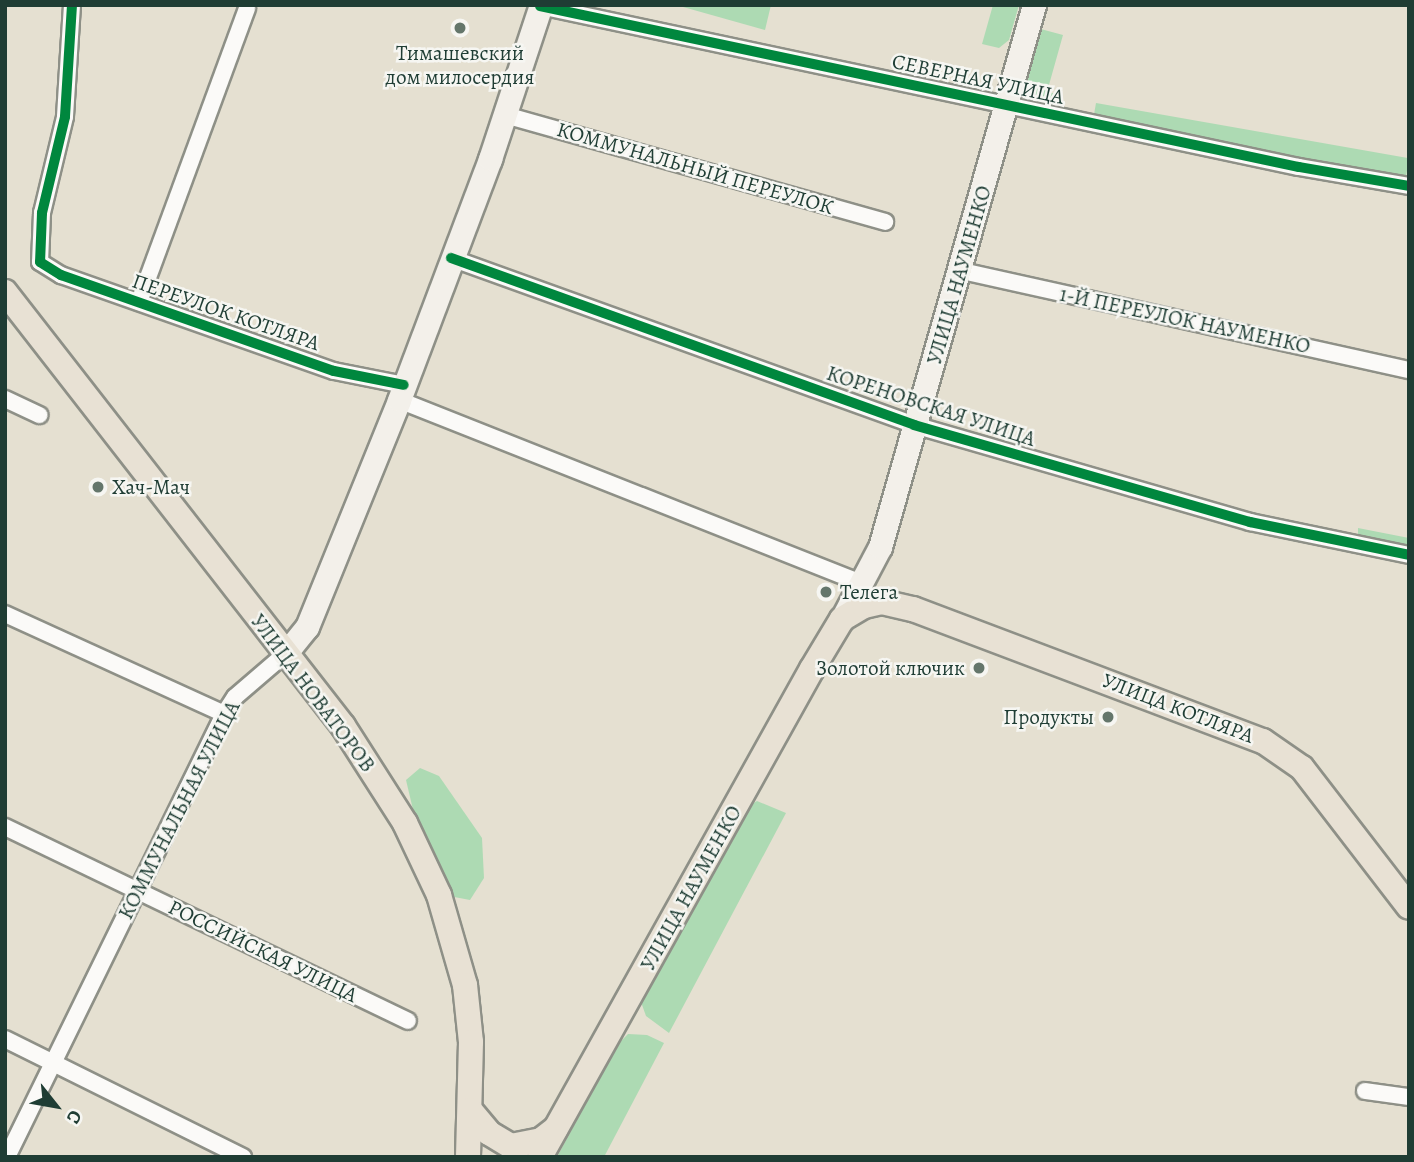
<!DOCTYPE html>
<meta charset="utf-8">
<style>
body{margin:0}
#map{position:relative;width:1414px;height:1162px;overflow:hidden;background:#e5e0d1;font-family:Alegreya,serif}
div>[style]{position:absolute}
.green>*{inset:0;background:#addab3;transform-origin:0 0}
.roads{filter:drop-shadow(2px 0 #8e9087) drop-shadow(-2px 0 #8e9087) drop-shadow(0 2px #8e9087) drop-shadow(0 -2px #8e9087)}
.minor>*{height:16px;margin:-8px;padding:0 8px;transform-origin:8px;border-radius:8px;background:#fbfaf8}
.secondary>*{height:23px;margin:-11.5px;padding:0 11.5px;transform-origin:11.5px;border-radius:11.5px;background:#f3f0ea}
.primary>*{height:24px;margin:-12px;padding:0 12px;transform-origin:12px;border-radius:12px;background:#e8e1d4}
.cycleway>*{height:10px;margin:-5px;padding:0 5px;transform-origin:5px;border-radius:5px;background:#00873e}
.dots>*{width:19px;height:19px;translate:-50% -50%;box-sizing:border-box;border:4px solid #f6f6f2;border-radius:50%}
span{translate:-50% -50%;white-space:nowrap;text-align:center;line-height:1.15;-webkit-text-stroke:5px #f6f6f2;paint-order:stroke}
.poi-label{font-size:21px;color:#1f3d34}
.left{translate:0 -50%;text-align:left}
.right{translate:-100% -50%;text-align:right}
.street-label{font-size:21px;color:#1f3d34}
.frame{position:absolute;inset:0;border:7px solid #1f3d34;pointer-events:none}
.north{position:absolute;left:21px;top:1071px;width:70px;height:70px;-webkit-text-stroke:5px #f6f6f2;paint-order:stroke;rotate:121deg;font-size:19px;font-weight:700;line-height:28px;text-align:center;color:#1f3d34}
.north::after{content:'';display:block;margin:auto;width:24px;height:32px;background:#1f3d34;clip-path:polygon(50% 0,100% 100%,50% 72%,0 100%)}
</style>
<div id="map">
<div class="green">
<i style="clip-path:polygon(676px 5px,771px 5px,765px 30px)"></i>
<i style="clip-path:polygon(993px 5px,1019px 5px,1009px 40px,999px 48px,982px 44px)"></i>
<i style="clip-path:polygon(1037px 28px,1063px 35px,1047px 92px,1057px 94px,1053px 112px,1019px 104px,1015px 90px)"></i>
<i style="left:1096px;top:103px;width:318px;height:18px;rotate:10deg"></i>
<i style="clip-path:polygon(1358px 528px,1409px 538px,1409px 551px,1358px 538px)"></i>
<i style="clip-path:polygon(420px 768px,439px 776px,482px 838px,484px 878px,470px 900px,449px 896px,414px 814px,406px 780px)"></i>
<i style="clip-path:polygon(757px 801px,786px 813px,669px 1033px,646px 1016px,641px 1002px,749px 806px)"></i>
<i style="clip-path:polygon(628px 1034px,647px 1035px,664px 1043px,604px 1157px,557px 1157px,617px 1045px)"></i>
</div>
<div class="roads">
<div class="minor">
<i style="left:72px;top:5px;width:112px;rotate:93.6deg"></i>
<i style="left:65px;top:117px;width:99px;rotate:103.5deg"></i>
<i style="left:42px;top:213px;width:49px;rotate:92.3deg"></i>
<i style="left:40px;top:262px;width:25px;rotate:32deg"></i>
<i style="left:61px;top:275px;width:289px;rotate:19.4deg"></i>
<i style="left:334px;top:371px;width:71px;rotate:11.3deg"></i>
<i style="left:540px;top:6px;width:776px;rotate:11.98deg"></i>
<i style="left:1299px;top:167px;width:112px;rotate:9.8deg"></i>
<i style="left:505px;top:115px;width:395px;rotate:15.7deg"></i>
<i style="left:451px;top:258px;width:492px;rotate:19.8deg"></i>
<i style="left:914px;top:425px;width:350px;rotate:16.1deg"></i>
<i style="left:1250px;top:522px;width:162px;rotate:11.7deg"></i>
<i style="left:962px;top:271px;width:458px;rotate:12.5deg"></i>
<i style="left:139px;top:302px;width:313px;rotate:-69.8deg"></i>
<i style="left:5px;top:399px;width:38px;rotate:25deg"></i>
<i style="left:399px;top:400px;width:497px;rotate:21.6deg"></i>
<i style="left:5px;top:614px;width:241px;rotate:24.5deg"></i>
<i style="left:5px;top:827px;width:447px;rotate:25.7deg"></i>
<i style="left:5px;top:1039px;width:266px;rotate:26.4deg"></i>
<i style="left:1365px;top:1091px;width:44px;rotate:7.8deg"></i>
<i style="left:7px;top:1157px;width:493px;rotate:-63.9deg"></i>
<i style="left:224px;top:714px;width:20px;rotate:-57deg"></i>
<i style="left:235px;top:697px;width:66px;rotate:-40.7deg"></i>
</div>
<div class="secondary">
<i style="left:842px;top:619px;width:81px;rotate:-62.2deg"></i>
<i style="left:880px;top:547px;width:563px;rotate:-74.14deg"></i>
<i style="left:285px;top:654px;width:35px;rotate:-51deg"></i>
<i style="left:307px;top:627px;width:245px;rotate:-67.9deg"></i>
<i style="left:399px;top:400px;width:258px;rotate:-69.3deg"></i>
<i style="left:490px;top:159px;width:162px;rotate:-71.7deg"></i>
</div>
<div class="primary">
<i style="left:5px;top:292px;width:550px;rotate:52.09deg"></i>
<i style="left:343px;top:726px;width:115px;rotate:57.4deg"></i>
<i style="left:405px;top:823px;width:80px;rotate:64.7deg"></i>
<i style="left:439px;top:895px;width:94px;rotate:73.9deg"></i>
<i style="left:465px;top:985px;width:57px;rotate:84deg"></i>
<i style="left:471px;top:1042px;width:115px;rotate:91.5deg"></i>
<i style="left:470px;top:1110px;width:30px;rotate:50deg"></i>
<i style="left:489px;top:1133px;width:26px;rotate:31deg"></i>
<i style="left:511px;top:1146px;width:31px;rotate:-11deg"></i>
<i style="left:541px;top:1140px;width:18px;rotate:-38deg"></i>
<i style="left:540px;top:1157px;width:559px;rotate:-60.87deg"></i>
<i style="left:812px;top:669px;width:58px;rotate:-59deg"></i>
<i style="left:842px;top:619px;width:26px;rotate:-31deg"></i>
<i style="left:864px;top:606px;width:18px;rotate:-13deg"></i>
<i style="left:882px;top:602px;width:32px;rotate:13deg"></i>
<i style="left:913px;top:609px;width:374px;rotate:20.7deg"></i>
<i style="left:1263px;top:741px;width:47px;rotate:34.7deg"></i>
<i style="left:1302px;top:768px;width:175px;rotate:52.4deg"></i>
</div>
</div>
<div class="cycleway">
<i style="left:72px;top:5px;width:112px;rotate:93.6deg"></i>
<i style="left:65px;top:117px;width:99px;rotate:103.5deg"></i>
<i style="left:42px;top:213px;width:49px;rotate:92.3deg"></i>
<i style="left:40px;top:262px;width:25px;rotate:32deg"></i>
<i style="left:61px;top:275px;width:289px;rotate:19.4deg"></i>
<i style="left:334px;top:371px;width:71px;rotate:11.3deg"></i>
<i style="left:540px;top:6px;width:776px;rotate:11.98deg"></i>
<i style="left:1299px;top:167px;width:112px;rotate:9.8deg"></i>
<i style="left:451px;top:258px;width:492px;rotate:19.8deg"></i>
<i style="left:914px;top:425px;width:350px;rotate:16.1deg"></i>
<i style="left:1250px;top:522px;width:162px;rotate:11.7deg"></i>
</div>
<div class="dots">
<i style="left:460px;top:28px;background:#64766b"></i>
<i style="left:98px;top:487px;background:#64766b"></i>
<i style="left:826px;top:592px;background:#64766b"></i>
<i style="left:979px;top:668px;background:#64766b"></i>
<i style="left:1108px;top:717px;background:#64766b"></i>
</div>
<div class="poi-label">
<span style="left:460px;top:65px">Тимашевский<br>дом милосердия</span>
<span class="left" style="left:112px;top:487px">Хач-Мач</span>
<span class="left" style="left:840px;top:592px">Телега</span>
<span class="right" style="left:965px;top:668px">Золотой ключик</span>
<span class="right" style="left:1094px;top:717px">Продукты</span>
</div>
<div class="street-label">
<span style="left:978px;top:79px;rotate:12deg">СЕВЕРНАЯ УЛИЦА</span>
<span style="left:695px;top:168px;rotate:16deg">КОММУНАЛЬНЫЙ ПЕРЕУЛОК</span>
<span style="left:959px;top:275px;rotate:-74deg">УЛИЦА НАУМЕНКО</span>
<span style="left:226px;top:312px;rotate:19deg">ПЕРЕУЛОК КОТЛЯРА</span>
<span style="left:1185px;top:320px;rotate:12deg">1-Й ПЕРЕУЛОК НАУМЕНКО</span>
<span style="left:931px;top:406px;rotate:18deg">КОРЕНОВСКАЯ УЛИЦА</span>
<span style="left:313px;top:693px;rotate:53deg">УЛИЦА НОВАТОРОВ</span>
<span style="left:1178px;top:708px;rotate:21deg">УЛИЦА КОТЛЯРА</span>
<span style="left:179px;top:810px;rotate:-63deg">КОММУНАЛЬНАЯ УЛИЦА</span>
<span style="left:691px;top:888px;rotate:-61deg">УЛИЦА НАУМЕНКО</span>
<span style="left:263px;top:951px;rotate:26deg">РОССИЙСКАЯ УЛИЦА</span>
</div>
<div class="frame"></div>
<div class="north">С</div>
</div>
